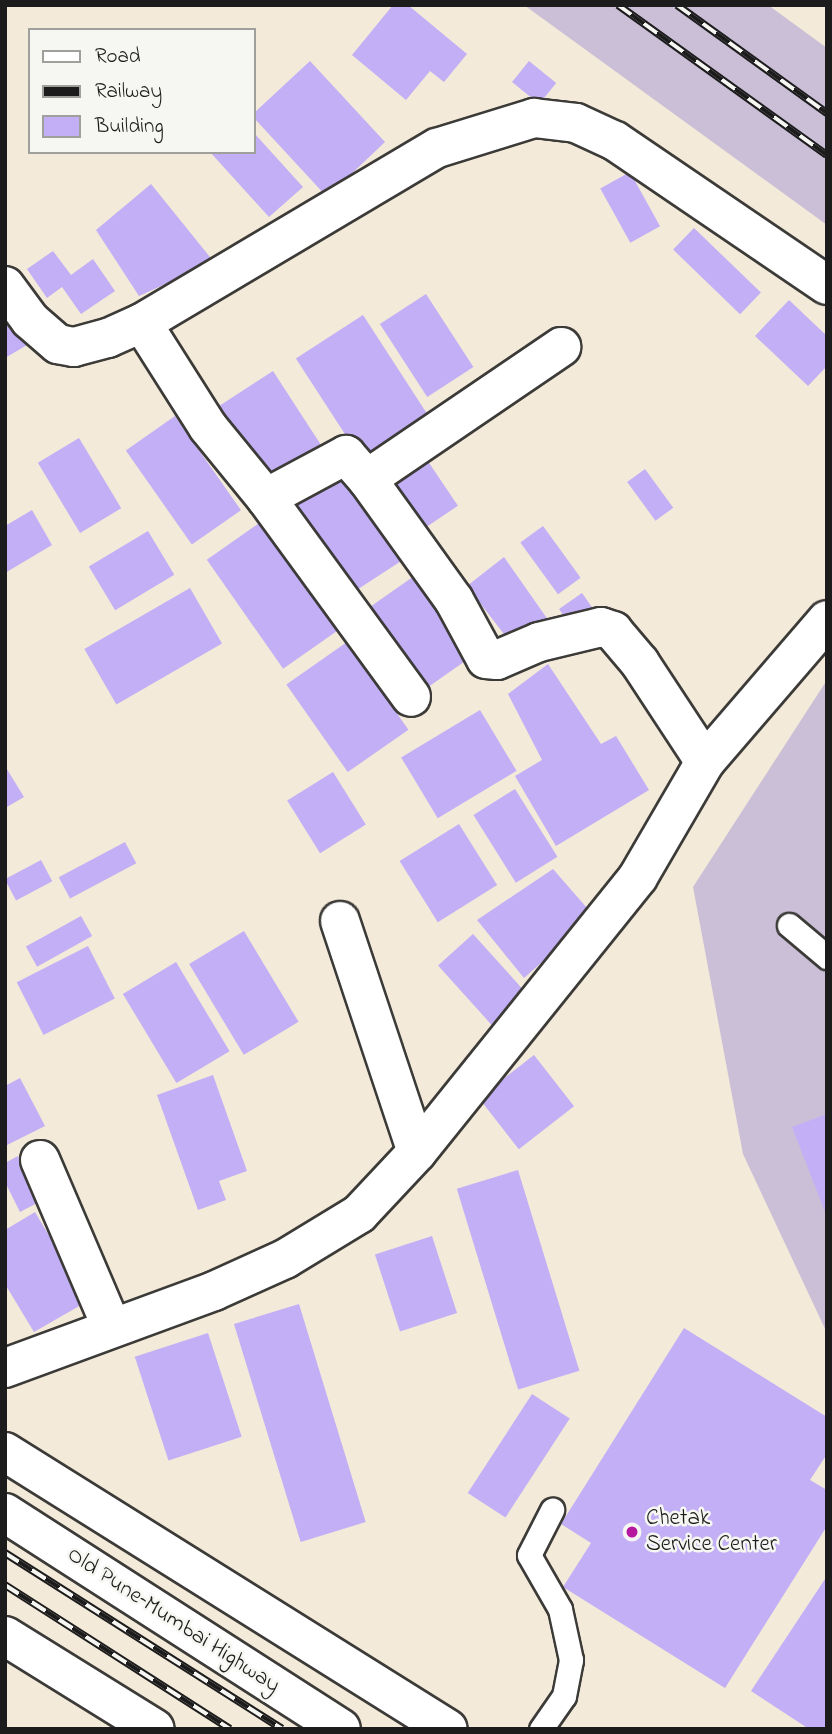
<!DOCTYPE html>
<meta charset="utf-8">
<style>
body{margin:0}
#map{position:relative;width:832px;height:1734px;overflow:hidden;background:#f3eada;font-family:"Indie Flower",sans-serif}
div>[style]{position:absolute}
.industrial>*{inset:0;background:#cabfd6}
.building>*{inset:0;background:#c2aff5;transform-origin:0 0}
.roads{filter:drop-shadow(2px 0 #3c3b38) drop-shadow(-2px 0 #3c3b38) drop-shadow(0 2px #3c3b38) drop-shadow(0 -2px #3c3b38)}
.lane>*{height:23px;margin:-11.5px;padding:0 11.5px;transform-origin:11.5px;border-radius:11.5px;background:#fff}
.street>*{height:38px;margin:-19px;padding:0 19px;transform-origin:19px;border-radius:19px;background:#fff}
.primary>*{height:38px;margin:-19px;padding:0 19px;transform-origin:19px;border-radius:19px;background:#fff}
.highway>*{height:38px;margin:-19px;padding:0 19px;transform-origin:19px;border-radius:19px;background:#fff}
.rail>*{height:8px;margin-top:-4px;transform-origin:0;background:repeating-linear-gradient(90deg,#f6f6f2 0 16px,#1c1c1c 0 32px);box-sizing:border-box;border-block:2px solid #1c1c1c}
.dots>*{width:19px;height:19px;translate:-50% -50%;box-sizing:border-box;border:4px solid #f6f6f2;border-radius:50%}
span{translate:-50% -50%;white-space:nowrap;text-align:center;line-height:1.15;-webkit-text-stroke:5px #f6f6f2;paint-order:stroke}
.poi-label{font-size:23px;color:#1c1c1c}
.left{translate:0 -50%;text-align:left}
.street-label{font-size:23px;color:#1c1c1c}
.frame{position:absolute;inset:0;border:7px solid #1c1c1c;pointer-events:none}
.legend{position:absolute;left:28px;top:28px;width:228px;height:126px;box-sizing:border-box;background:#f6f6f2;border:2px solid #9f9f9c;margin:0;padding:9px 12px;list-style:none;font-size:21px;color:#1c1c1c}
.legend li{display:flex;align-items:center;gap:14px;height:35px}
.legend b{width:35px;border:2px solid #9f9f9c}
</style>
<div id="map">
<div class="industrial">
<i style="clip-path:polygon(524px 5px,768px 5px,827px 48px,827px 225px)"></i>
<i style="clip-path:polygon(827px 680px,827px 1333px,743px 1154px,693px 887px)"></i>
</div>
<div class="building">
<i style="clip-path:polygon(393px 5px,408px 5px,467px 54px,444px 82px,430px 71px,406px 100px,352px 55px)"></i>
<i style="clip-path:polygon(310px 61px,385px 142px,327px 197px,254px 118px,254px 113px)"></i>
<i style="left:529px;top:61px;width:35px;height:27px;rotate:39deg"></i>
<i style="clip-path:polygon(254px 133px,303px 187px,269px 217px,210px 152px,254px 152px)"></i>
<i style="left:630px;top:172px;width:62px;height:34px;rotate:61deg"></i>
<i style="clip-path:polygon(151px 184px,214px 262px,139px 296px,96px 230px)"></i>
<i style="left:694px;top:228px;width:93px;height:30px;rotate:44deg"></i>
<i style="clip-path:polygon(53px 251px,71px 275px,93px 259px,115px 291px,81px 314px,62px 287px,47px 298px,27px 269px)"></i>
<i style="left:426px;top:294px;width:87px;height:55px;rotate:57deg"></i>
<i style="clip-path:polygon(789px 300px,827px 336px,827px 366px,808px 386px,755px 336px)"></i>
<i style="clip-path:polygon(5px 309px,27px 345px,5px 358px)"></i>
<i style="left:363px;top:315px;width:134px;height:80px;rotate:57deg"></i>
<i style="left:273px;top:371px;width:95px;height:67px;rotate:57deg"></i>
<i style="left:175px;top:416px;width:115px;height:60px;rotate:55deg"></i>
<i style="left:79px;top:438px;width:82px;height:48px;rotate:59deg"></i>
<i style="left:421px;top:451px;width:66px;height:51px;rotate:56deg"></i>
<i style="left:339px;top:462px;width:117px;height:59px;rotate:57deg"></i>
<i style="left:645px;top:469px;width:48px;height:22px;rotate:54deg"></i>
<i style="clip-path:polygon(32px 510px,52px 545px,5px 573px,5px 526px)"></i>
<i style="left:265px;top:519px;width:133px;height:71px;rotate:55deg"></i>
<i style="left:543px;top:526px;width:64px;height:28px;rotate:54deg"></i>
<i style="left:148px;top:531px;width:51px;height:69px;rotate:59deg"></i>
<i style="clip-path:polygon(504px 557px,551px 624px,513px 646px,467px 586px)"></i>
<i style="left:417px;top:574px;width:99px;height:67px;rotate:55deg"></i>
<i style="left:190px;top:588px;width:64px;height:122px;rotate:60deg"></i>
<i style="left:582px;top:593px;width:28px;height:28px;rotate:55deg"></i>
<i style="left:347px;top:642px;width:107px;height:74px;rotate:55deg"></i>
<i style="clip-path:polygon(548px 664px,601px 744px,616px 736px,649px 790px,556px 846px,515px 776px,542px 760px,508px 694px)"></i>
<i style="left:480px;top:710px;width:71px;height:92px;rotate:59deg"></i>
<i style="clip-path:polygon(5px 766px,24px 797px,5px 808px)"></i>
<i style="left:333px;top:772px;width:62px;height:54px;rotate:58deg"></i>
<i style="left:515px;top:789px;width:80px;height:49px;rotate:58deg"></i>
<i style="left:459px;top:824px;width:72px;height:70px;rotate:58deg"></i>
<i style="left:125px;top:842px;width:24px;height:75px;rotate:62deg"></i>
<i style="left:41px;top:860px;width:24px;height:41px;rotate:62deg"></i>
<i style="clip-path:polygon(553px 869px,594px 916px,524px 978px,477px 920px)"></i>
<i style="left:81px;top:916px;width:23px;height:63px;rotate:61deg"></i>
<i style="left:244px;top:931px;width:106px;height:64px;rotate:59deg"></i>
<i style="left:473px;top:934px;width:81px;height:47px;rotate:48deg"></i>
<i style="left:88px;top:946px;width:59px;height:80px;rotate:63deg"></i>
<i style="left:176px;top:962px;width:104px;height:62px;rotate:59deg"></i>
<i style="left:534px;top:1055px;width:65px;height:70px;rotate:52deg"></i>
<i style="clip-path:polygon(213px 1075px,247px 1171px,219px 1181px,226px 1200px,198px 1210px,157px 1095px)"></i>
<i style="clip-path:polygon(20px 1078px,45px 1126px,5px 1146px,5px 1086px)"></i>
<i style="clip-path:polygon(827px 1114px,827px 1217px,792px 1127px)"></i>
<i style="clip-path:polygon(18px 1156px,41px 1201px,20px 1212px,5px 1182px,5px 1163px)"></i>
<i style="left:518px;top:1170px;width:210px;height:64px;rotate:73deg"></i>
<i style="clip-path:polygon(35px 1212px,88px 1301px,34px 1332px,5px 1284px,5px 1230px)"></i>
<i style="left:432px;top:1236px;width:81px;height:60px;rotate:72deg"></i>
<i style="left:299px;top:1304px;width:228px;height:68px;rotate:73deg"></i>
<i style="clip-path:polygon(684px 1328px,827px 1417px,827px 1454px,810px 1480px,827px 1490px,827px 1526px,725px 1688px,563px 1587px,591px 1543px,561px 1524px)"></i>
<i style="left:208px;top:1333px;width:109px;height:77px;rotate:72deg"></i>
<i style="left:532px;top:1394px;width:45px;height:118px;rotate:33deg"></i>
<i style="clip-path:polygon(827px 1576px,827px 1729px,809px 1729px,751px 1691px)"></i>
</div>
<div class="roads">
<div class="lane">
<i style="left:789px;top:925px;width:50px;rotate:40.1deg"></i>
<i style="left:541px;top:1729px;width:40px;rotate:-55.1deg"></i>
<i style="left:564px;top:1696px;width:37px;rotate:-79deg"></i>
<i style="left:571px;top:1660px;width:52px;rotate:-102.2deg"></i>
<i style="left:560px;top:1609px;width:62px;rotate:-119.9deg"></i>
<i style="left:529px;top:1555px;width:51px;rotate:-62.9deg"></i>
</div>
<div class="street">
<i style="left:5px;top:286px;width:42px;rotate:53.7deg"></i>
<i style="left:30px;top:320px;width:37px;rotate:41deg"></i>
<i style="left:58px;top:344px;width:16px;rotate:11deg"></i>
<i style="left:74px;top:347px;width:35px;rotate:-15deg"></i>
<i style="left:108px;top:338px;width:37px;rotate:-24deg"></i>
<i style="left:142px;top:323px;width:343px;rotate:-30.7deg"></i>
<i style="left:437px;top:148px;width:102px;rotate:-17.2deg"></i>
<i style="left:534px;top:118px;width:42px;rotate:6.8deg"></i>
<i style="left:576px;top:123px;width:43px;rotate:24.8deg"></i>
<i style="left:615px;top:141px;width:256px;rotate:34.2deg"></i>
<i style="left:142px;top:323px;width:123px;rotate:57.6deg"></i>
<i style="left:208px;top:427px;width:92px;rotate:50.8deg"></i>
<i style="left:266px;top:498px;width:246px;rotate:53.9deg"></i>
<i style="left:367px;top:479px;width:149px;rotate:54.3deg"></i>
<i style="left:454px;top:600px;width:67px;rotate:61.5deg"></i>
<i style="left:486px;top:659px;width:11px;rotate:5deg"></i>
<i style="left:497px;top:660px;width:46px;rotate:-23.2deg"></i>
<i style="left:539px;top:642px;width:64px;rotate:-13.6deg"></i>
<i style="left:601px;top:627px;width:13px;rotate:18deg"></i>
<i style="left:613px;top:631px;width:42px;rotate:49.8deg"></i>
<i style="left:640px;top:663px;width:118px;rotate:56.7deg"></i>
<i style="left:266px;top:498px;width:91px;rotate:-28.3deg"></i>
<i style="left:346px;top:455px;width:32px;rotate:49deg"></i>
<i style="left:367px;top:479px;width:235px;rotate:-34.2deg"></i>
<i style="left:340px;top:921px;width:243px;rotate:71.6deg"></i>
<i style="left:40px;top:1160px;width:181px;rotate:66.8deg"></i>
<i style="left:5px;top:1368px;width:223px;rotate:-20.2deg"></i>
<i style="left:214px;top:1291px;width:78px;rotate:-24.3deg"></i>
<i style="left:285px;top:1259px;width:87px;rotate:-31.3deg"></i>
<i style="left:359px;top:1214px;width:85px;rotate:-46.9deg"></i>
<i style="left:417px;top:1152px;width:353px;rotate:-51.2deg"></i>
<i style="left:638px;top:877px;width:133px;rotate:-59.8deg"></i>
<i style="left:705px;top:762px;width:187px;rotate:-49.3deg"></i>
</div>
<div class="primary">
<i style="left:5px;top:1452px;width:522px;rotate:32.02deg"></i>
</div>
<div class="highway">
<i style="left:5px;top:1513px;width:399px;rotate:32.7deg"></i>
<i style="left:5px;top:1636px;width:176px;rotate:31.8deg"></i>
</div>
</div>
<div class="rail">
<i style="left:618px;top:5px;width:257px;rotate:35.7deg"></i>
<i style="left:677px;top:5px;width:185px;rotate:35.8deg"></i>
<i style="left:5px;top:1553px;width:328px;rotate:32.4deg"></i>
<i style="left:5px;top:1585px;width:267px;rotate:32.6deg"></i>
</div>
<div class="dots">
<i style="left:632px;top:1532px;background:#b5179e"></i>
</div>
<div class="poi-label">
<span class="left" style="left:646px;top:1532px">Chetak<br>Service Center</span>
</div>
<div class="street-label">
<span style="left:173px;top:1621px;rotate:33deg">Old Pune–Mumbai Highway</span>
</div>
<div class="frame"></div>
<ul class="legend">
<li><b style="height:9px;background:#fff"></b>Road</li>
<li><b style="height:9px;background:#1c1c1c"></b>Railway</li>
<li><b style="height:19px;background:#c2aff5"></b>Building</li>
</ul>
</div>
